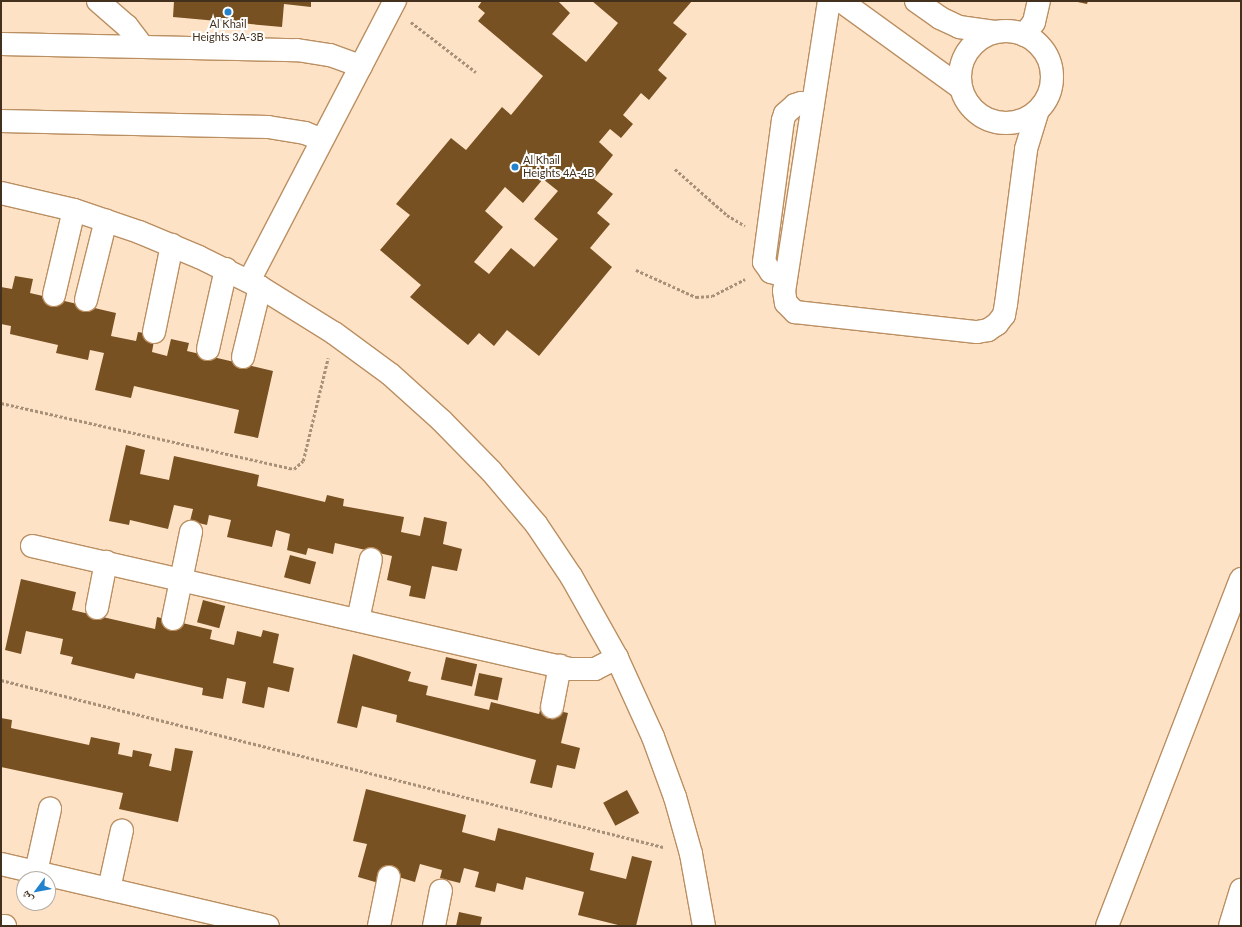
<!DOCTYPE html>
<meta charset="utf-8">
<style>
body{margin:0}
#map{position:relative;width:1242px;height:927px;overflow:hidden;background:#fee2c6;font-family:Lato,"Noto Naskh Arabic",sans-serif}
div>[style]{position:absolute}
.building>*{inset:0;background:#785123;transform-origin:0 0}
.path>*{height:2.5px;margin-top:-1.25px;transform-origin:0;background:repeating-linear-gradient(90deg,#a89179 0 3px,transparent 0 5px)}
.roads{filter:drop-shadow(1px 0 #ba8f62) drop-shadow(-1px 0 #ba8f62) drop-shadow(0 1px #ba8f62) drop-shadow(0 -1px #ba8f62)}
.minor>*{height:22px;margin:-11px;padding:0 11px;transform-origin:11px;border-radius:11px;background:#fff}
.minor>.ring{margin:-11px;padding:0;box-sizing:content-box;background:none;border:22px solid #fff;border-radius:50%}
.dots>*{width:11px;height:11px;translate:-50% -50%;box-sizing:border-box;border:2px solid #fff;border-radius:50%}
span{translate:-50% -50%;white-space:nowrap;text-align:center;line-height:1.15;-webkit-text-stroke:4px #fff;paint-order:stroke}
.poi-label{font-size:11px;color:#43311e}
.left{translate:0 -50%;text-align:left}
.frame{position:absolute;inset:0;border:2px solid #43311e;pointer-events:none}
.north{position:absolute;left:16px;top:871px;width:40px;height:40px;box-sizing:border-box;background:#fff;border:1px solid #b4ada5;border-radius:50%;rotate:238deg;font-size:11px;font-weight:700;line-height:16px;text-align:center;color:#43311e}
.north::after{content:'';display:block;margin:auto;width:14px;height:18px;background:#2282ce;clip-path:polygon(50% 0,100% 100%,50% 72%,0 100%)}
</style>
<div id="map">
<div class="building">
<i style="clip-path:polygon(174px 1px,311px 1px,311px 7px,284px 4px,282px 27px,173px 17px)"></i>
<i style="clip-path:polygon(evenodd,482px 1px,558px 1px,570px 13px,552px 34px,586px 62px,618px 23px,592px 1px,692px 1px,673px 23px,687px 34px,658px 70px,667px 78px,649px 100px,641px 93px,623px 115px,633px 124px,621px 138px,610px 129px,599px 142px,613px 155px,594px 179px,613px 194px,597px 213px,610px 224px,590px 248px,612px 267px,539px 356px,507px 330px,494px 346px,479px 333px,468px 345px,410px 297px,421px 285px,380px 250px,410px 215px,396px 204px,451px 138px,466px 150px,502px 107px,511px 115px,543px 76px,478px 21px,485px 13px,478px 7px,482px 1px,543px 179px,558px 191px,534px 219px,558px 239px,534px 267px,511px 248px,489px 274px,474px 262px,503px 227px,485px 211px,505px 187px,523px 203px,543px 179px)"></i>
<i style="clip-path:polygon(1073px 1px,1088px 1px,1087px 4px)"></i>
<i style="clip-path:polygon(15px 276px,33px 279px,30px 293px,116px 313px,111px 336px,136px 341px,138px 332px,155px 335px,152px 352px,167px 356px,171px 339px,189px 343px,187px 351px,273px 371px,258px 438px,234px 433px,239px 410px,134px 386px,131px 398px,95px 390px,104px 353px,90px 350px,88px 360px,56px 353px,58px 345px,10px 334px,11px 326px,1px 324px,1px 287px,12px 289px)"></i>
<i style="clip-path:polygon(126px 445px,145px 450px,140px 474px,169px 480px,174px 456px,259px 475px,257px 486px,325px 502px,327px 495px,344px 499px,343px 506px,404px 517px,401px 532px,420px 536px,424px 517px,447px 522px,443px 544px,462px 549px,457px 571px,432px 566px,425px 599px,409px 596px,411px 586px,387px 580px,392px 556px,335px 543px,333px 554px,308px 548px,306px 555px,287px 550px,290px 534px,276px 530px,272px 547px,227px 537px,231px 520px,209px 515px,207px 525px,190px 521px,193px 509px,174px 505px,168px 529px,130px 520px,129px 525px,109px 521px)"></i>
<i style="left:290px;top:555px;width:27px;height:23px;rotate:15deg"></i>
<i style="clip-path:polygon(21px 579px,76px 592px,72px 610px,155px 629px,157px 617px,212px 630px,210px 639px,234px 645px,237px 631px,261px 637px,263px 630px,279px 634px,273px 663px,294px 668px,289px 692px,268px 687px,264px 708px,242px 703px,246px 682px,227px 678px,223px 699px,202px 695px,203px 688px,136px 673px,134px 679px,71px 664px,73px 657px,60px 654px,63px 639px,26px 631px,21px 654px,5px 650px)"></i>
<i style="left:203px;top:600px;width:23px;height:23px;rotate:15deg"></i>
<i style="clip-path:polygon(353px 654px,411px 672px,408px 681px,428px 686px,426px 695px,489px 710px,491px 702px,539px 714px,541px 707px,568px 713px,561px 743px,580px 748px,575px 769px,557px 765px,552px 788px,530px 783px,536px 760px,396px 722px,397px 715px,362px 706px,357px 728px,337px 723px)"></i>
<i style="left:446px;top:657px;width:32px;height:23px;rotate:13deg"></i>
<i style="left:479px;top:673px;width:24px;height:23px;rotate:12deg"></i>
<i style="clip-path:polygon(1px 718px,12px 720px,11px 728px,89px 745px,91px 737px,120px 743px,118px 754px,132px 757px,133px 750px,152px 754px,149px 766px,171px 771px,175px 748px,193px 751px,178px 822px,119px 809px,123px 793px,1px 767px)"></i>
<i style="clip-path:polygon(366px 789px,466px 815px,462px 832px,495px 841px,498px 828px,594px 853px,590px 870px,626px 879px,632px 856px,652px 861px,636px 926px,622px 926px,578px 915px,584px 892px,526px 877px,523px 890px,497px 883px,495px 892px,475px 887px,479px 872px,464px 868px,460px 883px,440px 878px,442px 870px,420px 864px,415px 882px,385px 873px,382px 884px,358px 877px,367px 844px,353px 841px)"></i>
<i style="left:627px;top:790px;width:26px;height:27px;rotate:62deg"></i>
<i style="clip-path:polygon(459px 912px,482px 917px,480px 926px,456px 926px)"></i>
</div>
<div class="path">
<i style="left:411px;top:22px;width:82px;rotate:37.6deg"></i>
<i style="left:675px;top:169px;width:69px;rotate:41.5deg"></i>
<i style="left:727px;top:215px;width:21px;rotate:31deg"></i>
<i style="left:636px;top:270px;width:66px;rotate:24.2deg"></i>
<i style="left:696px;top:297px;width:16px;rotate:-4deg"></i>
<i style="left:712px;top:296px;width:37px;rotate:-27deg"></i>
<i style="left:1px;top:403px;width:300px;rotate:12.7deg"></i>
<i style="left:294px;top:469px;width:12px;rotate:-42deg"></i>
<i style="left:303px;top:461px;width:106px;rotate:-76.4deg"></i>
<i style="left:1px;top:680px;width:683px;rotate:14.16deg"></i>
</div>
<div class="roads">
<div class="minor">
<i style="left:98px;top:1px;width:38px;rotate:41deg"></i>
<i style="left:127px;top:26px;width:25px;rotate:53deg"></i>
<i style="left:829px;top:1px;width:293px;rotate:98.8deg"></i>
<i style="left:784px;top:291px;width:12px;rotate:81deg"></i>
<i style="left:786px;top:303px;width:13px;rotate:45deg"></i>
<i style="left:795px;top:312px;width:183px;rotate:6.3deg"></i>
<i style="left:977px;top:332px;width:11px;rotate:-10deg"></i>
<i style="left:988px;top:330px;width:11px;rotate:-34deg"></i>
<i style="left:997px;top:324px;width:11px;rotate:-52deg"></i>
<i style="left:1004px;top:315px;width:11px;rotate:-80deg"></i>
<i style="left:1006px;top:304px;width:156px;rotate:-82.6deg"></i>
<i style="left:1026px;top:149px;width:39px;rotate:-73deg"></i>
<i style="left:841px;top:1px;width:148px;rotate:35.9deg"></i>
<i style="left:916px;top:1px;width:29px;rotate:35deg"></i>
<i style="left:940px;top:18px;width:21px;rotate:25deg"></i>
<i style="left:959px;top:27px;width:36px;rotate:8deg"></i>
<i class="ring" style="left:960px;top:31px;width:70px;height:70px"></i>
<i style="left:1024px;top:35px;width:16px;rotate:-52deg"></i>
<i style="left:1034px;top:22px;width:22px;rotate:-77deg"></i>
<i style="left:1px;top:44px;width:296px;rotate:1.2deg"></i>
<i style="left:297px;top:50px;width:33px;rotate:9deg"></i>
<i style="left:330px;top:55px;width:33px;rotate:20deg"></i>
<i style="left:1px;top:121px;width:267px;rotate:1.3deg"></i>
<i style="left:268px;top:127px;width:37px;rotate:9deg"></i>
<i style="left:305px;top:133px;width:18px;rotate:22deg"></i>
<i style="left:1px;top:193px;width:75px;rotate:13.1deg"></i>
<i style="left:74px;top:210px;width:69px;rotate:18.7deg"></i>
<i style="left:139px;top:232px;width:65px;rotate:22.6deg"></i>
<i style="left:199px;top:257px;width:68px;rotate:26.2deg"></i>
<i style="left:260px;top:287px;width:87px;rotate:31.9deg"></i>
<i style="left:334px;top:333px;width:69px;rotate:36.2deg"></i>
<i style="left:390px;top:374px;width:70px;rotate:42.1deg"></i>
<i style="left:442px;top:421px;width:70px;rotate:45.6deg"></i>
<i style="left:491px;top:471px;width:70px;rotate:49.7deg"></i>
<i style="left:536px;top:524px;width:63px;rotate:56.1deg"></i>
<i style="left:571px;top:576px;width:94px;rotate:60.7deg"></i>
<i style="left:617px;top:658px;width:87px;rotate:65.5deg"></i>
<i style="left:653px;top:737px;width:64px;rotate:69.9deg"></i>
<i style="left:675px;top:797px;width:59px;rotate:74.3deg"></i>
<i style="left:691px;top:854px;width:73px;rotate:79.8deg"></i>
<i style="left:786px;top:276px;width:16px;rotate:-165deg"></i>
<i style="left:771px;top:272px;width:12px;rotate:-125deg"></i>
<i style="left:764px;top:262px;width:143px;rotate:-82.4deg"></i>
<i style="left:783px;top:120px;width:6px;rotate:-72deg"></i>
<i style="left:785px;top:114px;width:13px;rotate:-42deg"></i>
<i style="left:795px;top:105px;width:6px;rotate:-18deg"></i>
<i style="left:801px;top:103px;width:12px;rotate:14deg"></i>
<i style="left:249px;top:281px;width:316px;rotate:-62.5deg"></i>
<i style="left:54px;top:295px;width:87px;rotate:-76.8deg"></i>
<i style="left:86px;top:300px;width:82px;rotate:-76deg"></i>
<i style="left:154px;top:332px;width:89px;rotate:-78.3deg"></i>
<i style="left:208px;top:349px;width:82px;rotate:-77.3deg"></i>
<i style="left:243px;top:357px;width:72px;rotate:-76.3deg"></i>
<i style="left:32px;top:546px;width:552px;rotate:12.88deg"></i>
<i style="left:570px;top:669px;width:25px"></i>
<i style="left:595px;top:669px;width:25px;rotate:-27deg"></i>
<i style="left:97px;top:608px;width:47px;rotate:-78.9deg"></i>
<i style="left:173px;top:619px;width:89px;rotate:-78.3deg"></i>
<i style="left:358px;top:620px;width:62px;rotate:-78deg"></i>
<i style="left:552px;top:707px;width:42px;rotate:-79deg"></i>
<i style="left:1px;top:864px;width:274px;rotate:13.1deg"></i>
<i style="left:36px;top:872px;width:65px;rotate:-77.5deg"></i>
<i style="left:109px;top:889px;width:60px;rotate:-77.6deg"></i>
<i style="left:1px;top:926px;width:4px"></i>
<i style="left:379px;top:926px;width:50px;rotate:-78.5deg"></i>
<i style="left:434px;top:926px;width:36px;rotate:-79deg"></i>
<i style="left:1107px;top:926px;width:372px;rotate:-68.9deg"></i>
<i style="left:1230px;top:926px;width:38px;rotate:-73deg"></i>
</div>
</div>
<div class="dots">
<i style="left:228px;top:12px;background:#2282ce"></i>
<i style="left:515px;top:167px;background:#2282ce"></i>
</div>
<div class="poi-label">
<span style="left:228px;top:31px">Al Khail<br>Heights 3A-3B</span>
<span class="left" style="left:523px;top:167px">Al Khail<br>Heights 4A-4B</span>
</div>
<div class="frame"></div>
<div class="north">ش</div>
</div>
